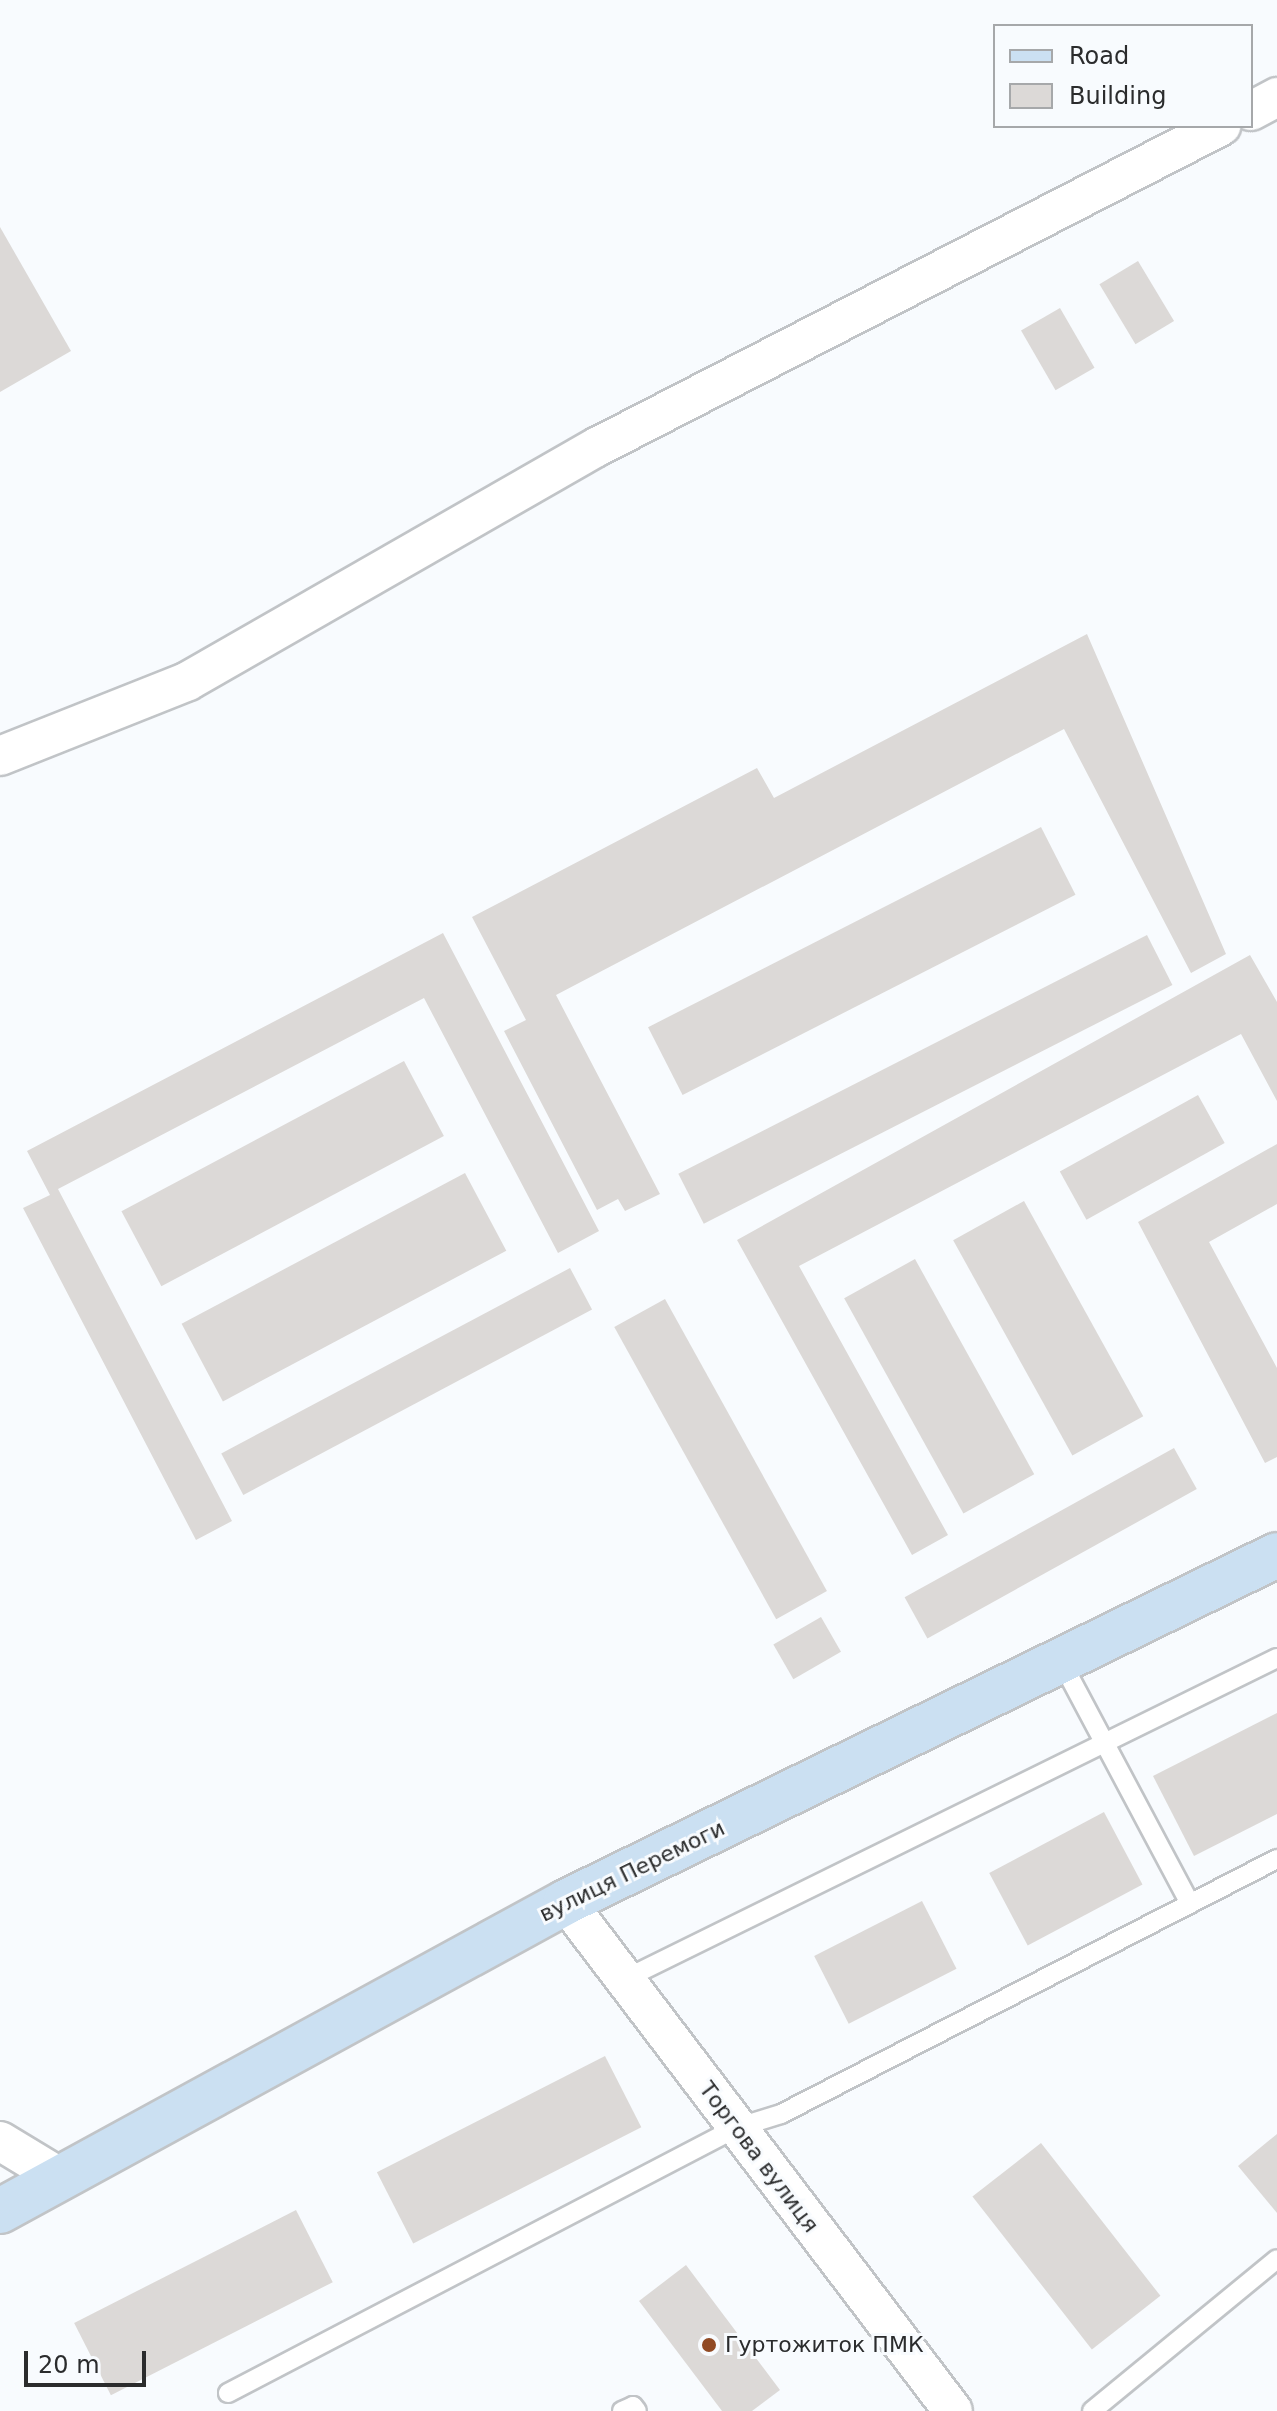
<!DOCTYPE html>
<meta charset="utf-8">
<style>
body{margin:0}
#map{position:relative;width:1277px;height:2411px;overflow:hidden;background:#f8fbfe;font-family:"DejaVu Sans",sans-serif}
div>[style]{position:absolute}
.building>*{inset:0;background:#dcd9d7;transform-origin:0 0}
.roads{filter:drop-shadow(2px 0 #c1c4c7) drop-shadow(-2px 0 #c1c4c7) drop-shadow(0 2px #c1c4c7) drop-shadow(0 -2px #c1c4c7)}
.service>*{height:18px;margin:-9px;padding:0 9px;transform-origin:9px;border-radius:9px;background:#fff}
.minor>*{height:38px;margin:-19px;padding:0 19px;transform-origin:19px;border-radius:19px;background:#fff}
.secondary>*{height:44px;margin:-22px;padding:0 22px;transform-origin:22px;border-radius:22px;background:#cbe0f2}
.dots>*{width:22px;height:22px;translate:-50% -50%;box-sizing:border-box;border:4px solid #f8fbfe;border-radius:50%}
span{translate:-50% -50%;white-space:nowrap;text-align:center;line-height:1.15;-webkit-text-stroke:6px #f8fbfe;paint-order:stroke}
.street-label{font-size:22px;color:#2b2c2d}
.poi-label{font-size:22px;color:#2b2c2d}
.left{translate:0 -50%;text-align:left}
.legend{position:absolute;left:993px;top:24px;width:260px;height:104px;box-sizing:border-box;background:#f8fbfe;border:2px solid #a6a8aa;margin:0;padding:10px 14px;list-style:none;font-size:24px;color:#2b2c2d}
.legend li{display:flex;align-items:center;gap:16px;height:40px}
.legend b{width:40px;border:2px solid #a6a8aa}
.scale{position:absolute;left:24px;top:2351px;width:122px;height:36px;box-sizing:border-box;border:4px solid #2b2c2d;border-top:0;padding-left:10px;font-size:24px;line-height:28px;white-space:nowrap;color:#2b2c2d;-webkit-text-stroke:6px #f8fbfe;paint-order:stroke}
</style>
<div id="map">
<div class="building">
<i style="clip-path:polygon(0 227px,71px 351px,0 392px)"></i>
<i style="left:1138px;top:261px;width:70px;height:45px;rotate:59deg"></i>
<i style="left:1060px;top:308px;width:69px;height:45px;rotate:60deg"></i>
<i style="clip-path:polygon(1087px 634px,1226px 954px,1191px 973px,1064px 729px,556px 995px,660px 1194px,625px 1211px,618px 1199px,597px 1210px,504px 1031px,526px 1020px,472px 917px,757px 768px,774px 798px)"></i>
<i style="left:1041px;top:827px;width:76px;height:441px;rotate:63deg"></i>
<i style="clip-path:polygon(443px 933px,599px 1231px,558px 1253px,424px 998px,58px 1189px,232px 1521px,196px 1540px,23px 1208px,50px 1195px,27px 1151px)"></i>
<i style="left:1147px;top:935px;width:56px;height:526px;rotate:63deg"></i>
<i style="clip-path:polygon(1250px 955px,1277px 1002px,1277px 1101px,1241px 1034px,799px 1266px,948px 1535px,912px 1555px,737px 1240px)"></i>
<i style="left:404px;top:1061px;width:85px;height:320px;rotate:62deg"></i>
<i style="left:1198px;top:1095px;width:55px;height:158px;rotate:61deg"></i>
<i style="clip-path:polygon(1277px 1144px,1277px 1204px,1209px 1242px,1277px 1368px,1277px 1457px,1265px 1463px,1138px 1222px)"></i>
<i style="left:465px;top:1173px;width:88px;height:321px;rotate:62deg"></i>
<i style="left:1024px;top:1201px;width:246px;height:81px;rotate:61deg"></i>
<i style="left:915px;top:1259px;width:246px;height:81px;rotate:61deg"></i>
<i style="left:570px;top:1268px;width:47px;height:395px;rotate:62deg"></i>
<i style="left:665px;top:1299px;width:334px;height:58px;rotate:61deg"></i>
<i style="left:1174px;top:1448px;width:47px;height:308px;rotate:61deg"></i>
<i style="left:821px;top:1617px;width:40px;height:55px;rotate:60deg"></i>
<i style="clip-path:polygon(1277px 1713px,1277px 1814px,1194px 1856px,1153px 1776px)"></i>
<i style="left:1104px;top:1812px;width:82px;height:130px;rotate:62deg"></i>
<i style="left:922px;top:1901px;width:76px;height:121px;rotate:63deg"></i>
<i style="left:605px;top:2056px;width:80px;height:256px;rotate:63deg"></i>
<i style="clip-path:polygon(1277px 2134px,1277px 2213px,1238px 2166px)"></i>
<i style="left:1041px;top:2143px;width:194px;height:87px;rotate:52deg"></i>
<i style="left:296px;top:2210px;width:81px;height:249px;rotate:63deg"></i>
<i style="clip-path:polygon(686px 2265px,780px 2390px,752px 2411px,722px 2411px,639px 2301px)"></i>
</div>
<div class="roads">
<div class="service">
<i style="left:1061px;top:1661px;width:275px;rotate:62deg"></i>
<i style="left:625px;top:1979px;width:727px;rotate:-26.21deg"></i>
<i style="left:228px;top:2393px;width:573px;rotate:-27.55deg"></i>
<i style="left:736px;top:2128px;width:47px;rotate:-17.3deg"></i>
<i style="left:781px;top:2114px;width:558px;rotate:-27.21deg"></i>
<i style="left:622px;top:2411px;width:12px;rotate:-24deg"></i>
<i style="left:633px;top:2406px;width:6px;rotate:51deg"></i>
<i style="left:1092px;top:2411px;width:239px;rotate:-39.4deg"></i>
</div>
<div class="minor">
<i style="left:1251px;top:111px;width:30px;rotate:-28deg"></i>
<i style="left:0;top:756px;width:202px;rotate:-21.7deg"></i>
<i style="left:188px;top:681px;width:471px;rotate:-29.8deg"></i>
<i style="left:597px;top:447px;width:702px;rotate:-27.22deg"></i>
<i style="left:566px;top:1902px;width:639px;rotate:52.75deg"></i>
<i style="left:0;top:2141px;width:71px;rotate:31.2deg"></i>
</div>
<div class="secondary">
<i style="left:0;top:2211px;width:645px;rotate:-28.63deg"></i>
<i style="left:566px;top:1902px;width:791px;rotate:-26.01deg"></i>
</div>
</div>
<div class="dots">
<i style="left:709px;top:2345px;background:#914a24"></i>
</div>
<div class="street-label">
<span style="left:632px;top:1871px;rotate:-26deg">вулиця Перемоги</span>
<span style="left:759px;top:2157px;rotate:53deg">Торгова вулиця</span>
</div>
<div class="poi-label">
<span class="left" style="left:725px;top:2345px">Гуртожиток ПМК</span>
</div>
<ul class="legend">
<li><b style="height:10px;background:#cbe0f2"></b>Road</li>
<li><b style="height:22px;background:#dcd9d7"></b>Building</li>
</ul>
<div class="scale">20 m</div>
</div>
